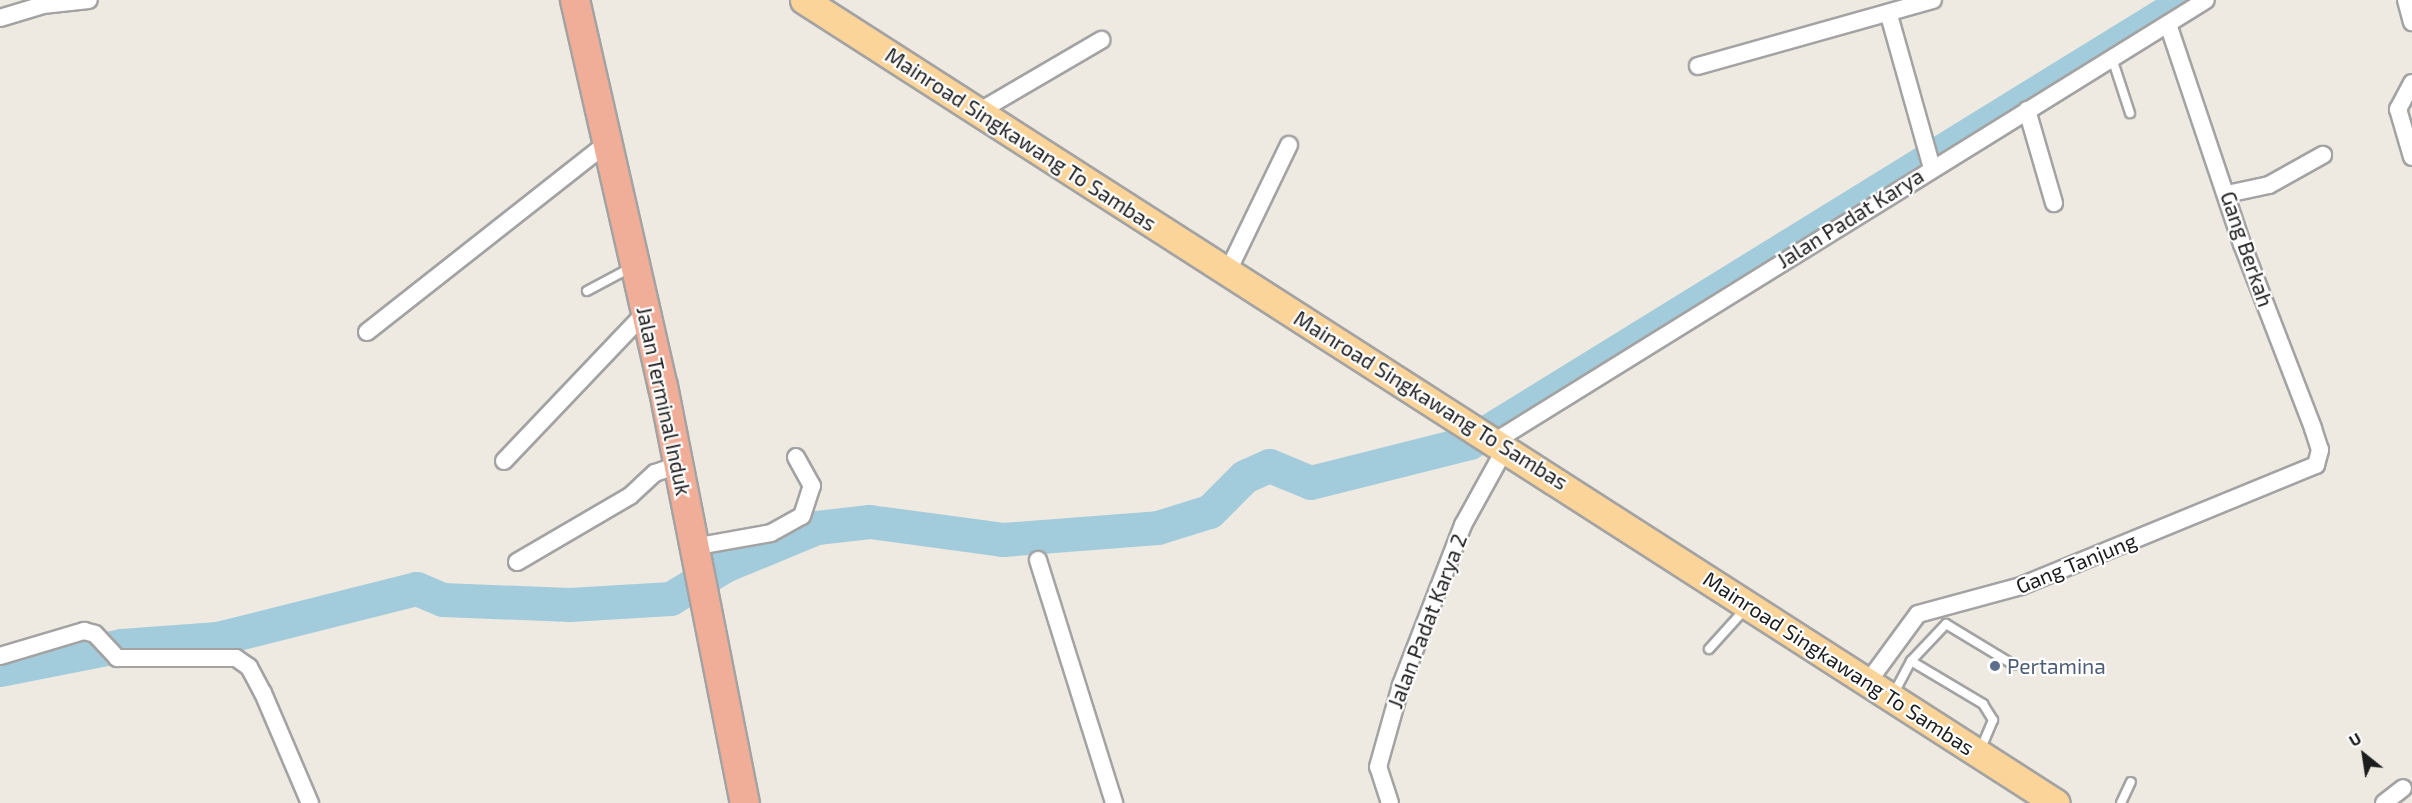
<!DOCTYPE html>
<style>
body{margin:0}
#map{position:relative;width:2412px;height:803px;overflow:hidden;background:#eeeae2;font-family:"Exo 2",sans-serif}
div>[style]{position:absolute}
.river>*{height:34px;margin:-17px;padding:0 17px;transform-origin:17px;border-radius:17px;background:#a2ccdb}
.roads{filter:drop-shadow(2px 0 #a3a3a3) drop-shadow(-2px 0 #a3a3a3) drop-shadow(0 2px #a3a3a3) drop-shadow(0 -2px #a3a3a3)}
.service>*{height:8px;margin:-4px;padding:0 4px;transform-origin:4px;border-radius:4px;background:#fff}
.minor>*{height:16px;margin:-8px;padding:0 8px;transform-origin:8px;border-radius:8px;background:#fff}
.primary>*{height:27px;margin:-13.5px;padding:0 13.5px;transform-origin:13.5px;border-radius:13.5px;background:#fbd49a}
.trunk>*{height:28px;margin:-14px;padding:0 14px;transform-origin:14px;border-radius:14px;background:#f0ae98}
.dots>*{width:16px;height:16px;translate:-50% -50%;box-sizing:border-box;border:3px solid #fff;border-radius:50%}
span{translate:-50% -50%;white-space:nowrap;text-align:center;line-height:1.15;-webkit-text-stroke:4.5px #fff;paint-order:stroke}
.street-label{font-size:21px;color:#1c1c1c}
.service-label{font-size:21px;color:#4e5e75}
.left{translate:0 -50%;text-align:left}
.north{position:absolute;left:2334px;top:725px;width:60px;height:60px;-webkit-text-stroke:4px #fff;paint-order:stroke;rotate:330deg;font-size:16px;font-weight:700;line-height:24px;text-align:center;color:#1c1c1c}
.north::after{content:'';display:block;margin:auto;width:21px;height:27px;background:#1c1c1c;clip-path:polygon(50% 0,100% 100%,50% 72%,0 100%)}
</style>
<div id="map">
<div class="river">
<i style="left:0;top:670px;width:124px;rotate:-11.1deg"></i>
<i style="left:122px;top:646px;width:96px;rotate:-4.2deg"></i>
<i style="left:218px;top:639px;width:205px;rotate:-14.1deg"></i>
<i style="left:417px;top:589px;width:28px;rotate:23deg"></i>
<i style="left:443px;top:600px;width:127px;rotate:2.3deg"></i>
<i style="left:570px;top:605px;width:101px;rotate:-3.4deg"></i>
<i style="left:671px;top:599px;width:63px;rotate:-31.4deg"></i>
<i style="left:725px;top:566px;width:100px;rotate:-22.4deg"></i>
<i style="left:817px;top:528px;width:53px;rotate:-6.5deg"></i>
<i style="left:870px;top:522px;width:134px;rotate:7.7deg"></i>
<i style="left:1003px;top:540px;width:155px;rotate:-4.4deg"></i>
<i style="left:1158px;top:528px;width:54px;rotate:-17.1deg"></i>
<i style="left:1210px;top:512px;width:49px;rotate:-45deg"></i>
<i style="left:1245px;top:477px;width:27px;rotate:-24deg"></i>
<i style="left:1270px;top:466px;width:44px;rotate:22.5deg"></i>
<i style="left:1311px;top:483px;width:164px;rotate:-14.1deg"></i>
<i style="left:1470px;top:443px;width:844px;rotate:-31.67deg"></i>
</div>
<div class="roads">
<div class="service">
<i style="left:2112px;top:58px;width:58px;rotate:71.9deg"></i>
<i style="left:587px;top:291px;width:51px;rotate:-28.1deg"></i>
<i style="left:1709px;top:649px;width:55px;rotate:-47.9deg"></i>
<i style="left:1911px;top:661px;width:51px;rotate:-46.6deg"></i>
<i style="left:1946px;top:624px;width:79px;rotate:31.1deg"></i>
<i style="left:1894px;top:693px;width:36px;rotate:-62deg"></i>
<i style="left:1911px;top:661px;width:84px;rotate:30.8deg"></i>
<i style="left:1983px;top:704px;width:19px;rotate:58deg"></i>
<i style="left:1993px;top:720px;width:33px;rotate:113deg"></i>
<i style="left:2121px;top:803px;width:23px;rotate:-65deg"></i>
</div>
<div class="minor">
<i style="left:2406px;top:0;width:23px;rotate:75deg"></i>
<i style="left:1889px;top:15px;width:159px;rotate:74.3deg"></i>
<i style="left:0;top:18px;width:45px;rotate:-16.8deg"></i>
<i style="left:43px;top:5px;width:46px;rotate:-6.2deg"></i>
<i style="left:1698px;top:66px;width:244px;rotate:-15.7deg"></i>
<i style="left:2412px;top:83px;width:30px;rotate:118deg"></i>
<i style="left:2398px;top:109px;width:50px;rotate:73.7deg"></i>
<i style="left:2027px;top:110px;width:97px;rotate:73.8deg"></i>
<i style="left:978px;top:112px;width:143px;rotate:-30.3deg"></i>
<i style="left:2227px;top:194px;width:43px;rotate:-12.1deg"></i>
<i style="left:2269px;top:185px;width:62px;rotate:-29.1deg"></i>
<i style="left:1228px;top:271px;width:140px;rotate:-64.2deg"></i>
<i style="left:367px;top:332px;width:305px;rotate:-38.2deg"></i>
<i style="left:1497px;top:440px;width:834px;rotate:-31.82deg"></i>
<i style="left:504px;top:461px;width:206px;rotate:-46.4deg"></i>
<i style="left:693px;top:547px;width:79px;rotate:-10.2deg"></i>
<i style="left:771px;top:533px;width:35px;rotate:-29deg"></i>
<i style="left:802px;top:516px;width:32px;rotate:-72deg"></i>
<i style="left:812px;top:486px;width:33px;rotate:-119deg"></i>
<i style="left:1038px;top:560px;width:255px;rotate:72.6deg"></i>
<i style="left:517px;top:562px;width:131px;rotate:-30.3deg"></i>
<i style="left:630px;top:496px;width:34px;rotate:-43deg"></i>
<i style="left:655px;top:473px;width:24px;rotate:-19deg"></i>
<i style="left:0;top:656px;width:88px;rotate:-16.6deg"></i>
<i style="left:84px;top:631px;width:11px;rotate:15deg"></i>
<i style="left:95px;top:634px;width:33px;rotate:47deg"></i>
<i style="left:117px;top:658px;width:119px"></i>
<i style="left:236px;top:658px;width:16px;rotate:35deg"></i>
<i style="left:249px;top:667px;width:30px;rotate:62deg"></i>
<i style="left:263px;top:693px;width:120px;rotate:66.9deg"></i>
<i style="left:1868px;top:682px;width:84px;rotate:-53.7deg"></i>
<i style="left:1918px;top:614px;width:107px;rotate:-15.2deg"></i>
<i style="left:2021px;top:586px;width:319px;rotate:-22.3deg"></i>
<i style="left:2316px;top:465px;width:16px;rotate:-75deg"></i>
<i style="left:2320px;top:450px;width:23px;rotate:-108deg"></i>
<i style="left:2313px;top:428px;width:197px;rotate:-111.1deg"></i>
<i style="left:2242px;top:244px;width:232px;rotate:-108.6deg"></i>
<i style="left:1390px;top:803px;width:38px;rotate:-108deg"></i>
<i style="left:1378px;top:767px;width:85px;rotate:-74.3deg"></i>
<i style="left:1401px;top:685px;width:172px;rotate:-68.8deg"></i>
<i style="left:1463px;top:525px;width:89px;rotate:-61.1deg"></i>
<i style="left:2384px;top:803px;width:24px;rotate:-38deg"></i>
</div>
<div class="primary">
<i style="left:804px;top:0;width:1487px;rotate:32.68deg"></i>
</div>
<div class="trunk">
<i style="left:575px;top:0;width:396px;rotate:77.2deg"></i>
<i style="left:663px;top:386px;width:425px;rotate:78.9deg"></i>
</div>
</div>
<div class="dots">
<i style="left:1995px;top:666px;background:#5c6f8a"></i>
</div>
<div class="street-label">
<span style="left:1021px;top:139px;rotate:33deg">Mainroad Singkawang To Sambas</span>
<span style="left:1850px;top:218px;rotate:-32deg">Jalan Padat Karya</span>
<span style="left:2247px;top:249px;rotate:71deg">Gang Berkah</span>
<span style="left:1431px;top:400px;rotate:32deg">Mainroad Singkawang To Sambas</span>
<span style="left:664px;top:401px;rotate:78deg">Jalan Terminal Induk</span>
<span style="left:2076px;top:563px;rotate:-22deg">Gang Tanjung</span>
<span style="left:1427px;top:621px;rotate:-69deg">Jalan Padat Karya 2</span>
<span style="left:1839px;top:663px;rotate:33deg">Mainroad Singkawang To Sambas</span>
</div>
<div class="service-label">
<span class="left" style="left:2007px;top:666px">Pertamina</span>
</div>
<div class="north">U</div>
</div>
